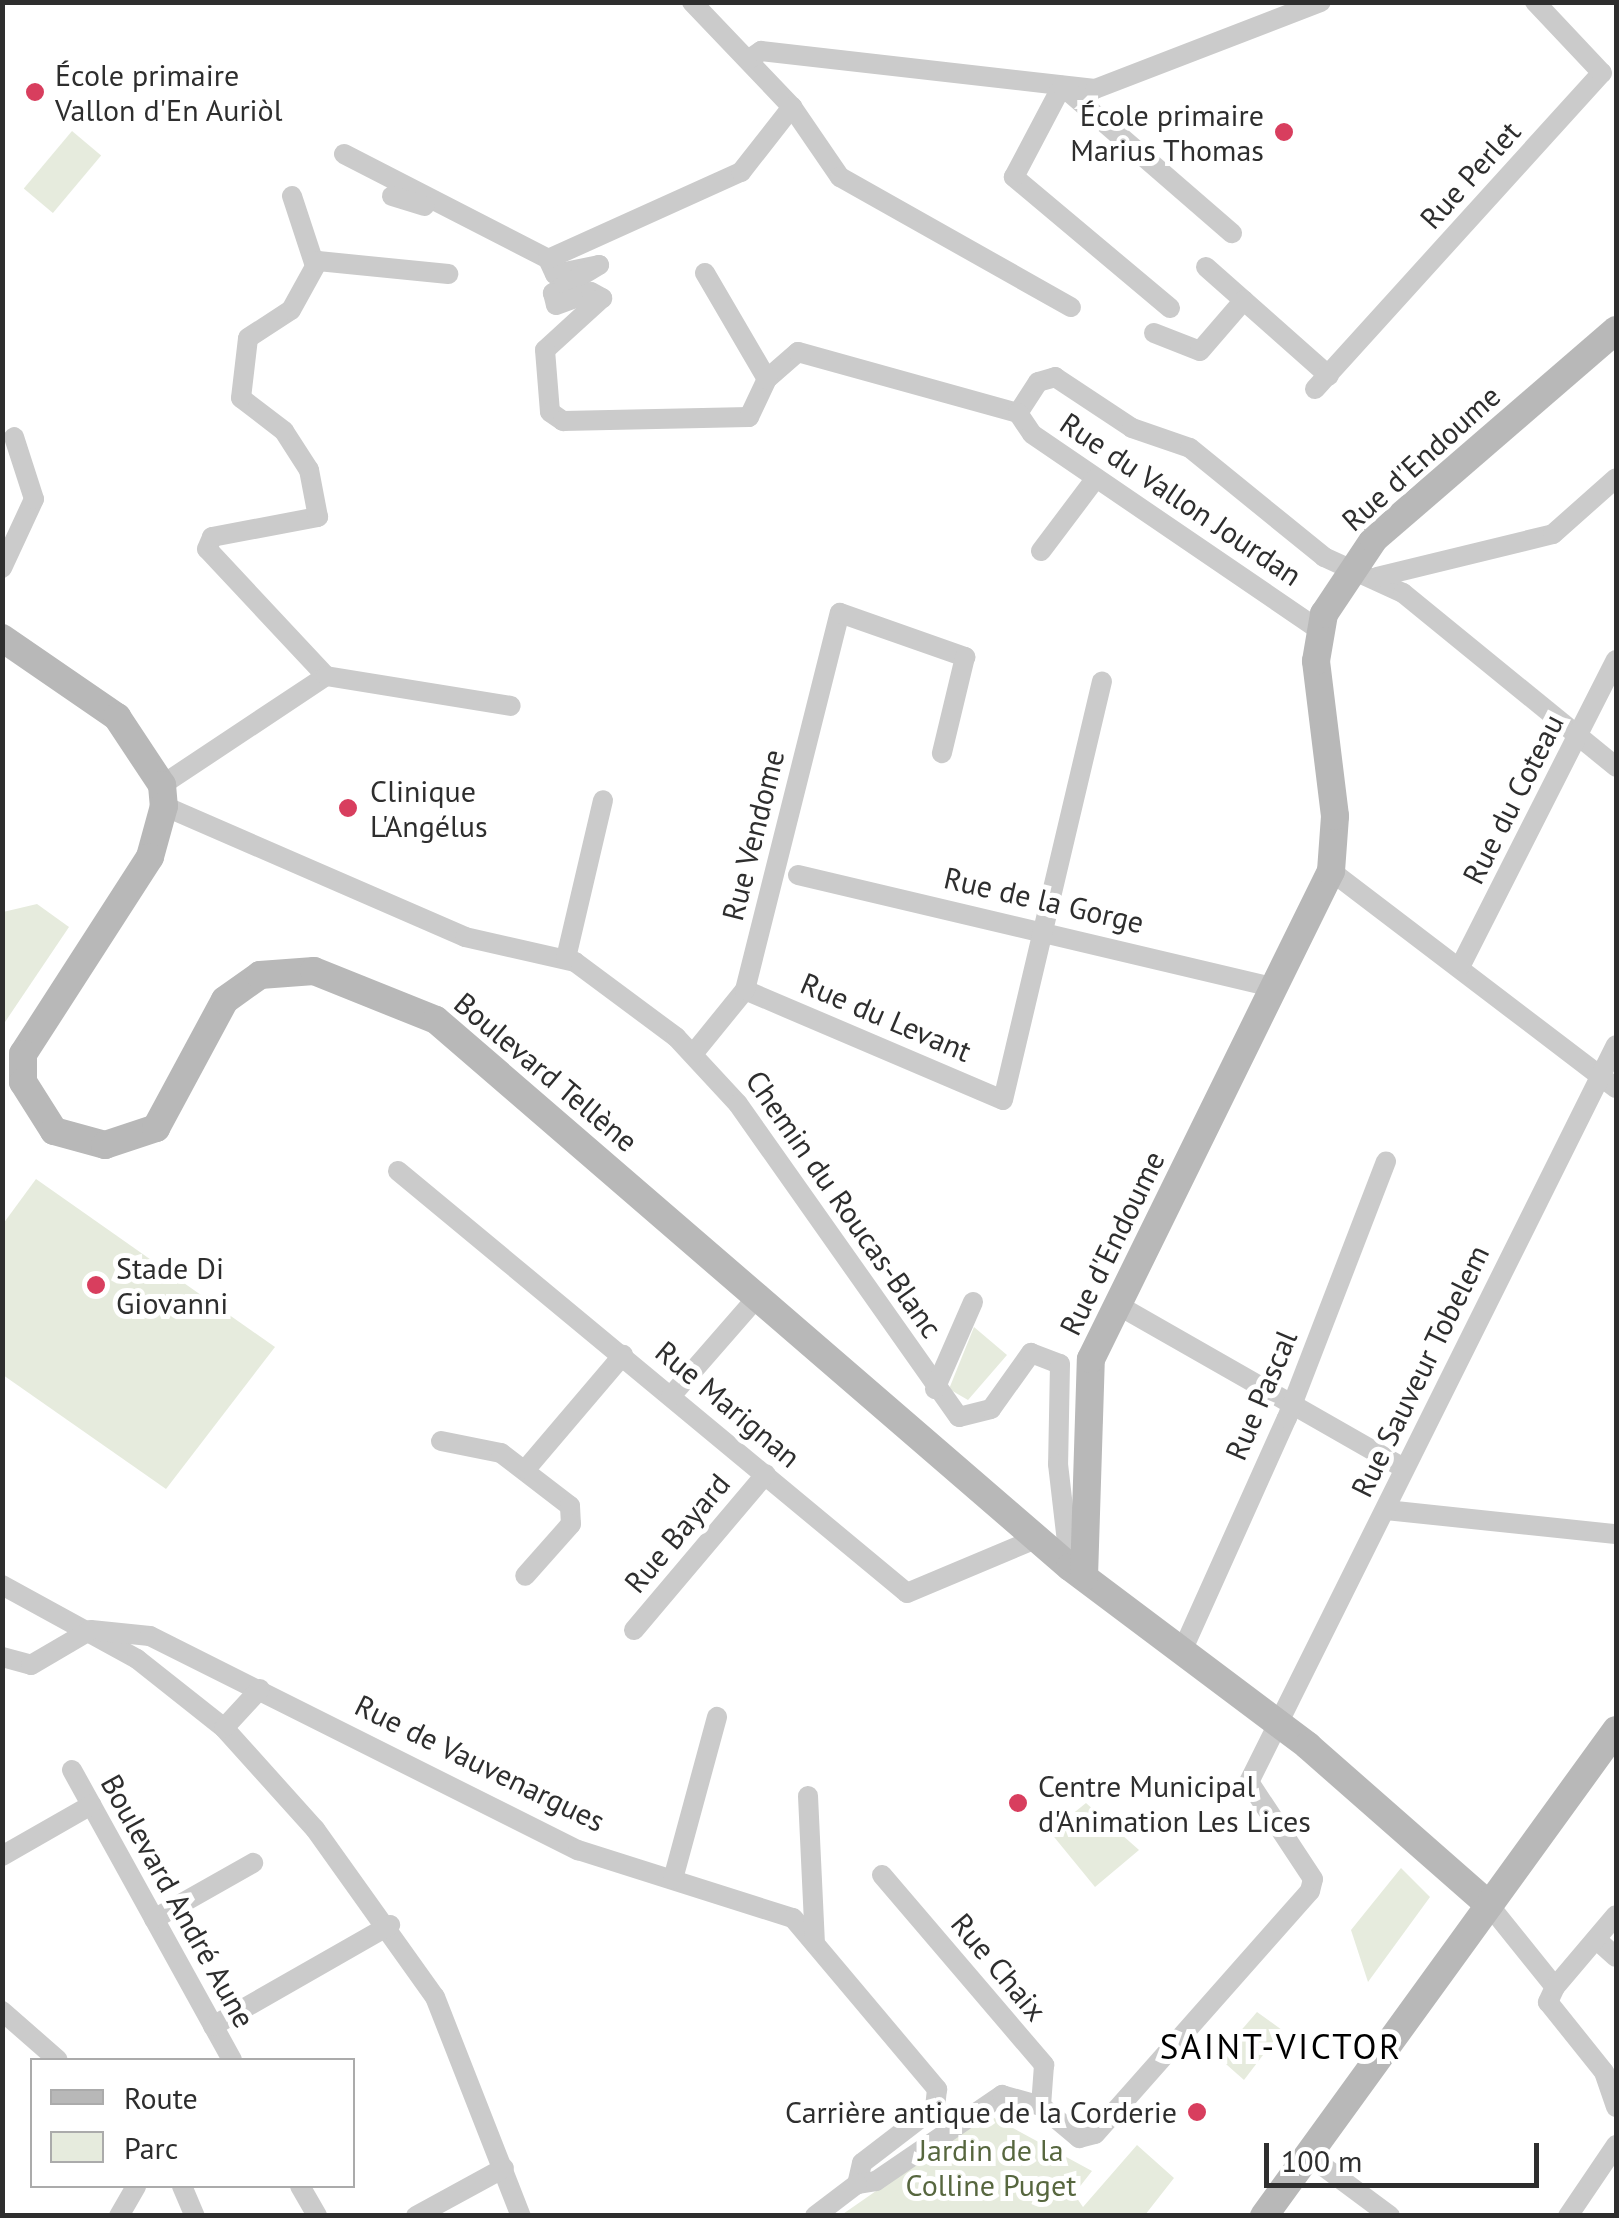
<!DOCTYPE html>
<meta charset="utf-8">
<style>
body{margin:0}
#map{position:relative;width:1619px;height:2218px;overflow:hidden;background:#fff;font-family:"PT Sans",sans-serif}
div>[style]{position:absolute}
.green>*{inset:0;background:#e6ebdd;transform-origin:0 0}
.street>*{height:20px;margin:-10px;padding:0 10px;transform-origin:10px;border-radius:10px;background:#cbcbcb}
.secondary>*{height:28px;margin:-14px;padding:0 14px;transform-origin:14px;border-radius:14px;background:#b8b8b8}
.dots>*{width:28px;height:28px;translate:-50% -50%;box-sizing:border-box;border:5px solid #fff;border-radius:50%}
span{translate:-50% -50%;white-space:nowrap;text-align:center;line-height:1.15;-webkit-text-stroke:10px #fff;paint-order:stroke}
.poi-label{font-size:30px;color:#2e2e2e}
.left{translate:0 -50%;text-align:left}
.right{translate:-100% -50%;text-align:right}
.street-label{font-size:30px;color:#2e2e2e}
.park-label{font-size:30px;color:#57673f}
.quarter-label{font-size:35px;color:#000;letter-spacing:2.5px}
.frame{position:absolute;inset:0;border:5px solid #2e2e2e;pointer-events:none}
.legend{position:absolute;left:30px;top:2058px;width:325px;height:130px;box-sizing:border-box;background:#fff;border:2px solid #ababab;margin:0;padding:12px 18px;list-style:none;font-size:30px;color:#2e2e2e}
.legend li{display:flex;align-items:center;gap:20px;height:50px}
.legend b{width:50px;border:2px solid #ababab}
.scale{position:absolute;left:1264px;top:2143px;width:275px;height:45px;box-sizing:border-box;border:5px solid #2e2e2e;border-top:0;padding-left:12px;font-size:30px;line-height:35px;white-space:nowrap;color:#2e2e2e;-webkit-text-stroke:8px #fff;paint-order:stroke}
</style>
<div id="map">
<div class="green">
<i style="left:72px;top:131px;width:38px;height:75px;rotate:40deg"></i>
<i style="clip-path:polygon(37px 904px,69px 927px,3px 1025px,3px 912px)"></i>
<i style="clip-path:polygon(36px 1179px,275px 1347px,166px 1489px,3px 1375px,3px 1224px)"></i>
<i style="clip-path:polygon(974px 1327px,1007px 1355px,968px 1400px,949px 1389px)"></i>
<i style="clip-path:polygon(1086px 1803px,1139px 1850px,1095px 1887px,1050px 1832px)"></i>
<i style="clip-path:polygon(1401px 1868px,1430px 1897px,1368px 1982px,1351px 1930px)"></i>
<i style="clip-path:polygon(1257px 2012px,1282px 2030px,1244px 2080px,1218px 2057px)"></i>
<i style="clip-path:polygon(987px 2114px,1092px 2171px,1074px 2194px,1083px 2207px,1137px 2145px,1174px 2178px,1145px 2215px,840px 2216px)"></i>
</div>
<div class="street">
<i style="left:692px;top:2px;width:145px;rotate:46.4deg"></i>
<i style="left:792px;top:107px;width:85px;rotate:55.6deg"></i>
<i style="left:840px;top:177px;width:265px;rotate:29.4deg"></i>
<i style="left:748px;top:60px;width:16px;rotate:-35deg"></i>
<i style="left:761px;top:51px;width:336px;rotate:6.5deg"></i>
<i style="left:1095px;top:89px;width:242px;rotate:-21.1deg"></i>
<i style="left:344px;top:154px;width:229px;rotate:27.2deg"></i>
<i style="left:292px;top:196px;width:71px;rotate:71.8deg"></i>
<i style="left:392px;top:196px;width:34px;rotate:17deg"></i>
<i style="left:548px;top:259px;width:17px;rotate:65deg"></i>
<i style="left:555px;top:274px;width:45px;rotate:-11.6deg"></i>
<i style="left:599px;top:265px;width:54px;rotate:148.7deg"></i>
<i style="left:553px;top:293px;width:12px;rotate:76deg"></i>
<i style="left:556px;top:305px;width:37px;rotate:-20deg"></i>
<i style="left:591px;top:292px;width:13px;rotate:29deg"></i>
<i style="left:602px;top:298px;width:77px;rotate:137.6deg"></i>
<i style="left:545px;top:350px;width:62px;rotate:85.4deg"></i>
<i style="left:550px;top:412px;width:16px;rotate:35deg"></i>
<i style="left:563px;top:421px;width:186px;rotate:-1.2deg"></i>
<i style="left:749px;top:417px;width:42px;rotate:-64.7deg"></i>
<i style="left:767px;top:379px;width:41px;rotate:-41.1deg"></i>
<i style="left:798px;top:352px;width:228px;rotate:15.5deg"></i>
<i style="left:1018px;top:413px;width:37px;rotate:-57deg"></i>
<i style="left:1038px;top:382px;width:18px;rotate:-16deg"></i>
<i style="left:1055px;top:377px;width:92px;rotate:33.5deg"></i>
<i style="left:1132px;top:428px;width:61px;rotate:19deg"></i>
<i style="left:1190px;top:448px;width:173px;rotate:39.1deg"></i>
<i style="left:1324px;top:557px;width:87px;rotate:24.5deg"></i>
<i style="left:1403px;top:593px;width:275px;rotate:39.2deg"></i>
<i style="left:548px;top:259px;width:212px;rotate:-24.3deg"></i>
<i style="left:741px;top:172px;width:83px;rotate:-51.9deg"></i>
<i style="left:1206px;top:267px;width:164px;rotate:41.5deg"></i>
<i style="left:705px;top:273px;width:123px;rotate:59.7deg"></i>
<i style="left:1170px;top:308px;width:204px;rotate:-140deg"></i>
<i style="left:1014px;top:177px;width:103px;rotate:-62.2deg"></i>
<i style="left:1062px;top:86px;width:225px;rotate:40.9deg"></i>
<i style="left:1154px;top:333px;width:49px;rotate:21.4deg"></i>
<i style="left:1200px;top:351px;width:67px;rotate:-49.2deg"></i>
<i style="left:1315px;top:389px;width:427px;rotate:-47.8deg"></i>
<i style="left:1602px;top:73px;width:98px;rotate:-133.3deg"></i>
<i style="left:1018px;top:413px;width:25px;rotate:56deg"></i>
<i style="left:1032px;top:434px;width:346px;rotate:34.3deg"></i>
<i style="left:1041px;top:551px;width:91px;rotate:-53deg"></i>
<i style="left:2px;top:568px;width:76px;rotate:-65.1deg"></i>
<i style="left:34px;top:499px;width:65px;rotate:-107.9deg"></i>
<i style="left:1377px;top:577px;width:181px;rotate:-13.7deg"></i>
<i style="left:1553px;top:534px;width:84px;rotate:-41.6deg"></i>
<i style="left:326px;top:676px;width:174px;rotate:-133.1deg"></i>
<i style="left:207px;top:549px;width:13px;rotate:-67deg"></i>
<i style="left:212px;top:537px;width:108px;rotate:-10.7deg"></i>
<i style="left:318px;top:517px;width:48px;rotate:-100.8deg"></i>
<i style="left:309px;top:470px;width:46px;rotate:-122.7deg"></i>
<i style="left:284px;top:431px;width:54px;rotate:-142.5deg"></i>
<i style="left:241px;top:398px;width:60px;rotate:-83.3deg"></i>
<i style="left:248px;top:338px;width:51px;rotate:-33.1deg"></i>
<i style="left:291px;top:310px;width:56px;rotate:-61.1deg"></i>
<i style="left:318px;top:261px;width:131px;rotate:5.7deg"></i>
<i style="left:162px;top:785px;width:197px;rotate:-33.6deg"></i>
<i style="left:326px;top:676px;width:187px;rotate:9.2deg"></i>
<i style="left:164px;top:806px;width:328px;rotate:23.5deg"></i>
<i style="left:465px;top:937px;width:113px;rotate:12.8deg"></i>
<i style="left:575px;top:962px;width:126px;rotate:36.6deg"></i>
<i style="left:676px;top:1037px;width:91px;rotate:47.2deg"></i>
<i style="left:738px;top:1104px;width:383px;rotate:54.8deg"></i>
<i style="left:959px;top:1417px;width:33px;rotate:-14deg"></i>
<i style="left:991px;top:1409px;width:69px;rotate:-54.5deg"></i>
<i style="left:1031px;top:1353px;width:31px;rotate:21deg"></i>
<i style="left:1060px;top:1364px;width:100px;rotate:91.1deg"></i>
<i style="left:1058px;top:1464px;width:104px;rotate:83.4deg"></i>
<i style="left:1331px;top:871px;width:358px;rotate:37.3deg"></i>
<i style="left:798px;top:875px;width:490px;rotate:13.3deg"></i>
<i style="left:566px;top:958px;width:162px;rotate:-76.8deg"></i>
<i style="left:1461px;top:965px;width:342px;rotate:-63.1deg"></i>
<i style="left:745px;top:990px;width:280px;rotate:23.1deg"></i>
<i style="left:1003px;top:1100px;width:430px;rotate:-76.7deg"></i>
<i style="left:693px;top:1054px;width:82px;rotate:-50.9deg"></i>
<i style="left:745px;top:990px;width:389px;rotate:-75.9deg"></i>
<i style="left:840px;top:613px;width:133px;rotate:19.4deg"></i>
<i style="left:965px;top:657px;width:99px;rotate:103.5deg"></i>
<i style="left:398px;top:1171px;width:661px;rotate:39.66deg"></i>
<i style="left:907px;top:1593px;width:144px;rotate:-22.8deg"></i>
<i style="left:1116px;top:1304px;width:331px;rotate:29.7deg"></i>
<i style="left:935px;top:1389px;width:95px;rotate:-66.4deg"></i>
<i style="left:671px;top:1396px;width:135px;rotate:-48.9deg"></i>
<i style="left:441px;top:1441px;width:61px;rotate:11.3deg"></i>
<i style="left:501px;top:1453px;width:87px;rotate:37.5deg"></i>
<i style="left:570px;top:1506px;width:18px;rotate:87deg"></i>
<i style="left:571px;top:1524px;width:69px;rotate:131.5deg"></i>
<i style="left:526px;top:1469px;width:150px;rotate:-49.6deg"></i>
<i style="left:1386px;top:1510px;width:231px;rotate:6deg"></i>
<i style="left:2px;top:1585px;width:154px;rotate:28.7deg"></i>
<i style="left:137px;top:1659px;width:111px;rotate:38.4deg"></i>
<i style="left:224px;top:1728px;width:136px;rotate:48deg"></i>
<i style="left:315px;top:1829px;width:206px;rotate:54.5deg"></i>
<i style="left:435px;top:1997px;width:235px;rotate:68.6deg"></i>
<i style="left:91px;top:1630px;width:59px;rotate:5.8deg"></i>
<i style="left:150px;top:1636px;width:479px;rotate:26.6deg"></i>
<i style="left:578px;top:1850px;width:225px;rotate:17.6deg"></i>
<i style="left:793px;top:1918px;width:224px;rotate:49.9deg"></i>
<i style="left:937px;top:2089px;width:18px;rotate:96deg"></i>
<i style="left:935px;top:2107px;width:92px;rotate:142.5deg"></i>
<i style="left:862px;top:2163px;width:22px;rotate:103deg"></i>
<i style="left:634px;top:1630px;width:204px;rotate:-49.8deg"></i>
<i style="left:1183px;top:1649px;width:253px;rotate:-65.8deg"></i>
<i style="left:1287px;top:1418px;width:275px;rotate:-68.9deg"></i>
<i style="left:2px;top:1657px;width:30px;rotate:15deg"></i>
<i style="left:31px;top:1665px;width:69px;rotate:-30.3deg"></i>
<i style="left:224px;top:1728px;width:53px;rotate:-47.3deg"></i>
<i style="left:72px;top:1770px;width:331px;rotate:61.1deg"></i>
<i style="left:808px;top:1796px;width:148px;rotate:87.3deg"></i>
<i style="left:2px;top:1856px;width:103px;rotate:-29.8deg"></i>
<i style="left:882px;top:1875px;width:250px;rotate:49.5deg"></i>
<i style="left:1044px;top:2065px;width:41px;rotate:94.2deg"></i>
<i style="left:673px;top:1879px;width:168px;rotate:-74.8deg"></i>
<i style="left:1489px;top:1905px;width:105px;rotate:51.2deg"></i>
<i style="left:1555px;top:1987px;width:17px;rotate:115deg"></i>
<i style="left:1548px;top:2002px;width:90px;rotate:51.3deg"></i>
<i style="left:1604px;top:2072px;width:37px;rotate:71deg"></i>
<i style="left:154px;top:1919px;width:114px;rotate:-29.5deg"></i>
<i style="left:1597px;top:1940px;width:25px;rotate:42deg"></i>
<i style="left:1555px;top:1987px;width:94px;rotate:-49.7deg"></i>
<i style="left:2px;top:2011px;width:74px;rotate:41.2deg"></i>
<i style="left:213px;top:2026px;width:204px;rotate:-29.7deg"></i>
<i style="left:1308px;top:2155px;width:102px;rotate:36.6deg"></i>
<i style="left:857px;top:2184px;width:19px;rotate:-9deg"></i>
<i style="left:876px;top:2181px;width:153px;rotate:-34.3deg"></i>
<i style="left:1002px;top:2095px;width:41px;rotate:15.8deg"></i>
<i style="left:1041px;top:2106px;width:50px;rotate:40.1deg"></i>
<i style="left:1079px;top:2138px;width:16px;rotate:-14deg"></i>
<i style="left:1095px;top:2134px;width:324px;rotate:-48.5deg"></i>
<i style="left:1310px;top:1891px;width:12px;rotate:-76deg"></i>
<i style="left:1313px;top:1879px;width:116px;rotate:-123.4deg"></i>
<i style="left:1249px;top:1782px;width:823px;rotate:-63.53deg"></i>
<i style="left:182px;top:2186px;width:33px;rotate:67deg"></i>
<i style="left:300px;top:2186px;width:34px;rotate:60deg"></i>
<i style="left:119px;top:2216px;width:34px;rotate:-60deg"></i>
<i style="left:416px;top:2216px;width:100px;rotate:-28.6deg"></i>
<i style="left:815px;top:2216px;width:53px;rotate:-37.3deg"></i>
<i style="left:1568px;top:2216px;width:86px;rotate:-55.9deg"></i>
</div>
<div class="secondary">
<i style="left:2px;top:638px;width:140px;rotate:34.5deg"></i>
<i style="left:117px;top:717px;width:82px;rotate:56.5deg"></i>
<i style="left:162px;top:785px;width:21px;rotate:85deg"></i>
<i style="left:164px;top:806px;width:53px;rotate:105.4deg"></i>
<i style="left:150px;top:857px;width:234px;rotate:122.8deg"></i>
<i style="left:23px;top:1054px;width:28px;rotate:90deg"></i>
<i style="left:23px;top:1082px;width:58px;rotate:57.7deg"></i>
<i style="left:54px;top:1131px;width:53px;rotate:15.4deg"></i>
<i style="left:105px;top:1145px;width:54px;rotate:-18.4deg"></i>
<i style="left:156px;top:1128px;width:145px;rotate:-61.7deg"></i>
<i style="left:225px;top:1000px;width:43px;rotate:-35.5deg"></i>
<i style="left:260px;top:975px;width:54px;rotate:-4.2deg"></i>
<i style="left:314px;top:971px;width:131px;rotate:21.9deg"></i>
<i style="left:436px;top:1020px;width:837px;rotate:40.79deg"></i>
<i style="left:1070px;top:1567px;width:298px;rotate:36.9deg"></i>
<i style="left:1308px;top:1746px;width:241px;rotate:41.3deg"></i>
<i style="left:1084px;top:1577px;width:218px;rotate:-88.2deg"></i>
<i style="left:1091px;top:1359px;width:544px;rotate:-63.81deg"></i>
<i style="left:1331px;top:871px;width:55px;rotate:-85.8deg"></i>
<i style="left:1335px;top:816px;width:156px;rotate:-97deg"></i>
<i style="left:1316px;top:661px;width:48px;rotate:-80.3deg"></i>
<i style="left:1324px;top:614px;width:90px;rotate:-56.3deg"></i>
<i style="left:1374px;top:539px;width:320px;rotate:-40.8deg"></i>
<i style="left:1264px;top:2216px;width:600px;rotate:-54.08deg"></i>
</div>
<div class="dots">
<i style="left:35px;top:92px;background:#d83e5e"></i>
<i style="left:1284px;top:132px;background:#d83e5e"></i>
<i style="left:348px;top:808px;background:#d83e5e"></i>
<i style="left:96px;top:1285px;background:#d83e5e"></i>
<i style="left:1018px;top:1803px;background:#d83e5e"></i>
<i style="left:1197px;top:2112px;background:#d83e5e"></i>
</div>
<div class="poi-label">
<span class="left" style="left:55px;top:92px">École primaire<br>Vallon d'En Auriòl</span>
<span class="right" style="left:1264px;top:132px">École primaire<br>Marius Thomas</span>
<span class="left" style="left:370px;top:808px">Clinique<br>L'Angélus</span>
<span class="left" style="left:116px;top:1285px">Stade Di<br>Giovanni</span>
<span class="left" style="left:1038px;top:1803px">Centre Municipal<br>d'Animation Les Lices</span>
<span class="right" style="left:1177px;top:2112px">Carrière antique de la Corderie</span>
</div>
<div class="street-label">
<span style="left:1470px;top:175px;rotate:-48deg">Rue Perlet</span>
<span style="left:1421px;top:458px;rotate:-42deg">Rue d'Endoume</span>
<span style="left:1181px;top:499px;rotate:34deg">Rue du Vallon Jourdan</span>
<span style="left:1513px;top:799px;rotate:-63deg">Rue du Coteau</span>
<span style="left:753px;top:835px;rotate:-76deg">Rue Vendome</span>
<span style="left:1044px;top:900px;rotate:13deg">Rue de la Gorge</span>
<span style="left:886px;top:1017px;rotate:23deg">Rue du Levant</span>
<span style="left:546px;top:1072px;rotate:40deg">Boulevard Tellène</span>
<span style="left:844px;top:1204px;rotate:55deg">Chemin du Roucas-Blanc</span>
<span style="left:1112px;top:1243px;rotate:-64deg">Rue d'Endoume</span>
<span style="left:1420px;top:1371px;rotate:-64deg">Rue Sauveur Tobelem</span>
<span style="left:1261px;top:1395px;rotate:-67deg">Rue Pascal</span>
<span style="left:728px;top:1404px;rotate:40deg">Rue Marignan</span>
<span style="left:677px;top:1533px;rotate:-50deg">Rue Bayard</span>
<span style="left:480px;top:1763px;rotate:26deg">Rue de Vauvenargues</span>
<span style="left:178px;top:1901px;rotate:61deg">Boulevard André Aune</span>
<span style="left:999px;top:1967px;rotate:50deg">Rue Chaix</span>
</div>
<div class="park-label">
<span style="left:991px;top:2167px">Jardin de la<br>Colline Puget</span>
</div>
<div class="quarter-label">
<span style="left:1281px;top:2046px">SAINT-VICTOR</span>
</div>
<div class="frame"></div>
<ul class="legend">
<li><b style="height:12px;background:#b8b8b8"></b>Route</li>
<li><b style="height:28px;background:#e6ebdd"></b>Parc</li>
</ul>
<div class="scale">100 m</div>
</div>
